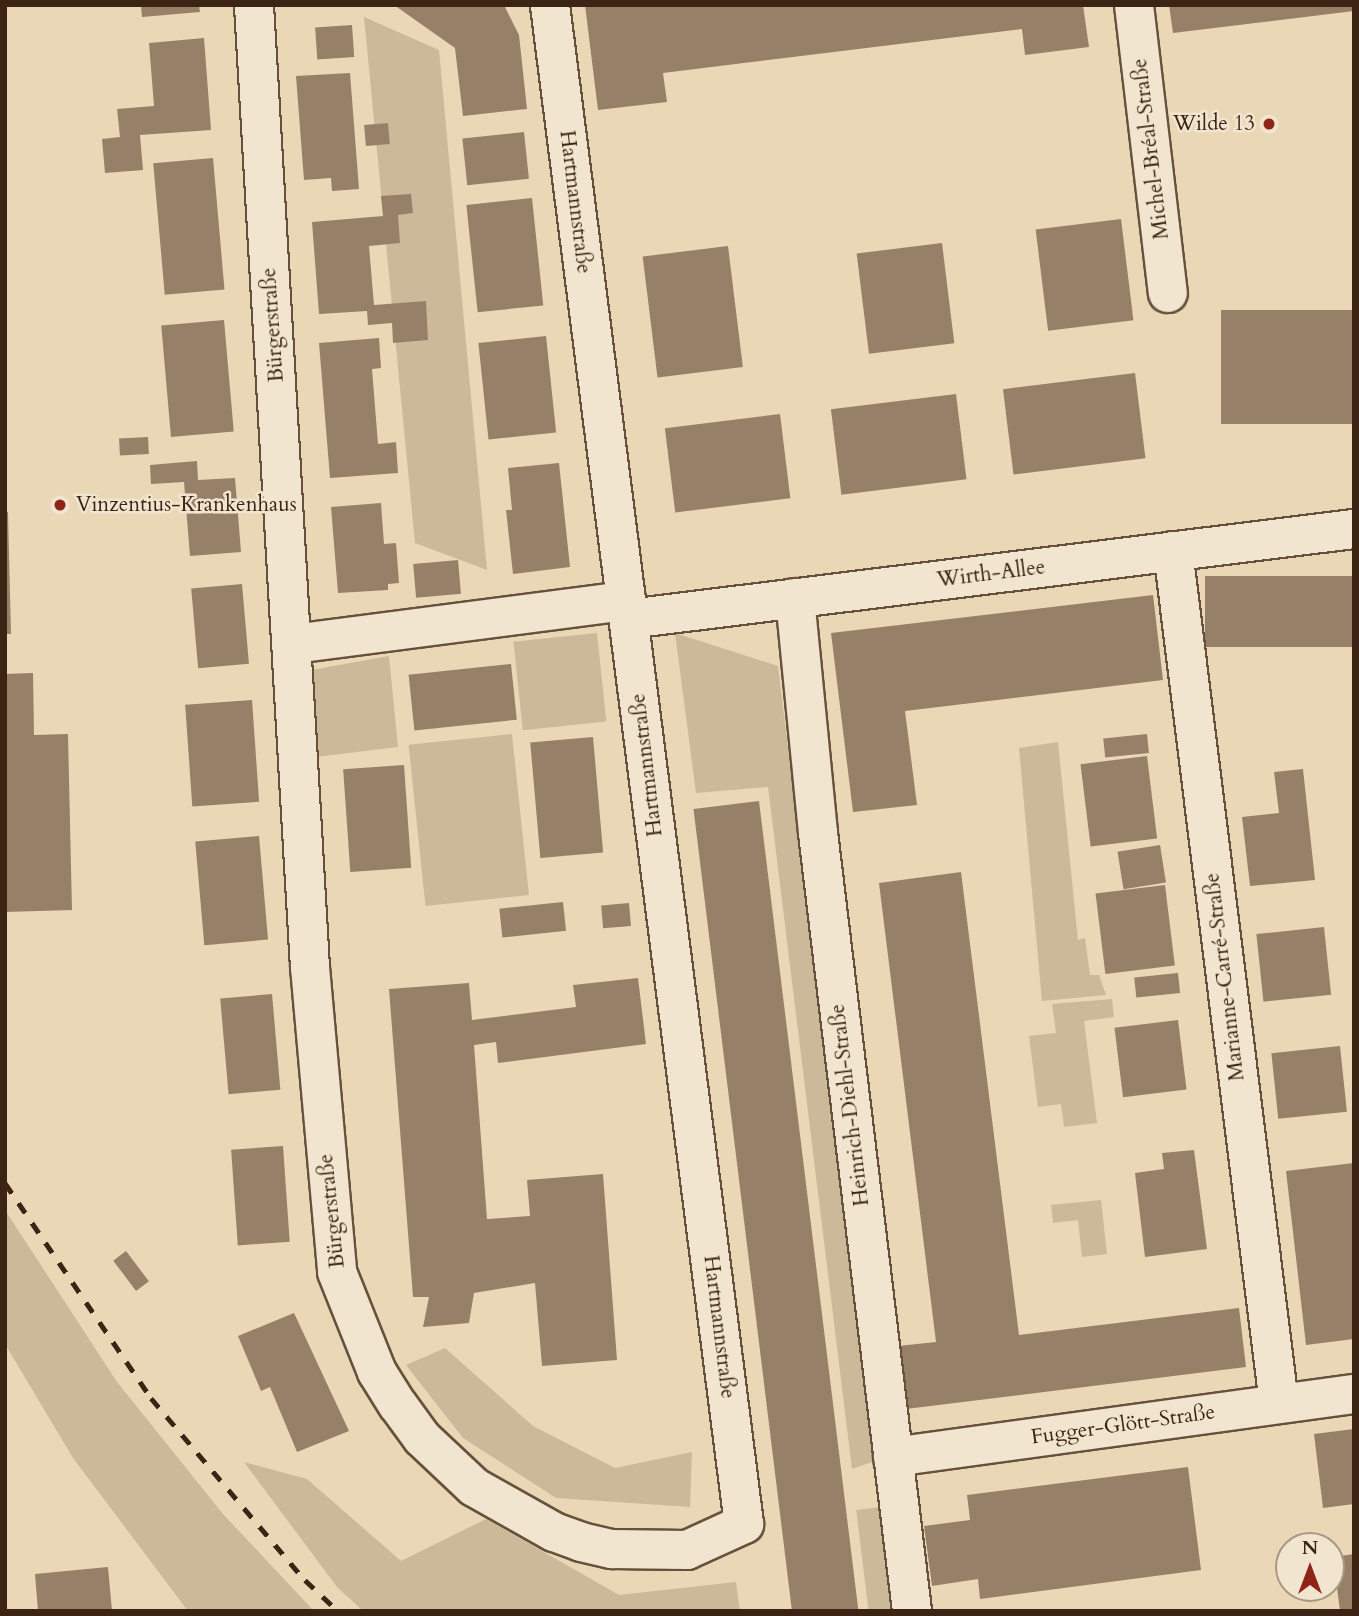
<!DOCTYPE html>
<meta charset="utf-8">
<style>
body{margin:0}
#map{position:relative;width:1359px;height:1616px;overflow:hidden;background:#ead7b6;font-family:Cardo,serif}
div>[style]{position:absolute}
.green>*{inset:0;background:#ccb99a;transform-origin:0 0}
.building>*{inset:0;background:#968168;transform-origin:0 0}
.roads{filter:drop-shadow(2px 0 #67513c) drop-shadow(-2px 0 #67513c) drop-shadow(0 2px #67513c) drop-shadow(0 -2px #67513c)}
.minor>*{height:38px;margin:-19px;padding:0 19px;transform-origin:19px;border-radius:19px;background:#f1e5d0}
.rail>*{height:5px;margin-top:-2.5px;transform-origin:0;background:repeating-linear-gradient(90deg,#3b2414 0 12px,transparent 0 24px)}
.dots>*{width:19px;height:19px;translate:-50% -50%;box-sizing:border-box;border:4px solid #f1e5d0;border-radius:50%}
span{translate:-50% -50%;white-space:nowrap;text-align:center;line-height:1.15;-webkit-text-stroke:5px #f1e5d0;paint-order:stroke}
.poi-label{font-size:21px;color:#3b2414}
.right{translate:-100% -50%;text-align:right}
.left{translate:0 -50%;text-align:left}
.street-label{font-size:21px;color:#3b2414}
.frame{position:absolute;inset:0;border:7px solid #3b2414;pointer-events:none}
.north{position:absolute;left:1275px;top:1532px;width:70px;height:70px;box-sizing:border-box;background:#f1e5d0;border:2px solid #a89885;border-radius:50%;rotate:0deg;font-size:19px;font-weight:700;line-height:28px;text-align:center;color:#3b2414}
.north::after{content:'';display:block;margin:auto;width:24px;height:32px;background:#8f2418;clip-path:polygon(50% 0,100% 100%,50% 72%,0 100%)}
</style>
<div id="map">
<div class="green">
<i style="clip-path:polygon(364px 17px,439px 50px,487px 570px,415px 543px)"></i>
<i style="left:597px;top:633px;width:89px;height:84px;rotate:84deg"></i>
<i style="clip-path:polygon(675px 633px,778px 666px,875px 1461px,852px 1469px,768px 787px,696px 793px)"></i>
<i style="clip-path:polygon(389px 656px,398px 747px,308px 758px,306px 671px)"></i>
<i style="left:512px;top:734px;width:162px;height:104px;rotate:84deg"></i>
<i style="clip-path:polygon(1058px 742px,1078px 940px,1085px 938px,1090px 975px,1099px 975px,1106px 995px,1042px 1001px,1019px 748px)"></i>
<i style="clip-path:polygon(1112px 999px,1114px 1017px,1084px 1021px,1097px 1123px,1064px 1127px,1061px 1104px,1038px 1107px,1029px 1036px,1056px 1033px,1052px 1004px)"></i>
<i style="clip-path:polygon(1101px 1200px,1107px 1254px,1082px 1257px,1078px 1220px,1053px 1223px,1051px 1205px)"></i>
<i style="clip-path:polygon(5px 1210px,117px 1382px,223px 1514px,314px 1611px,188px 1611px,73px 1458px,5px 1344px)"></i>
<i style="clip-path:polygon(445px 1348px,533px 1426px,615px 1468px,692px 1452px,690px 1507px,556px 1498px,463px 1438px,406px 1365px)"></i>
<i style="clip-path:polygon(244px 1462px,307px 1479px,401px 1561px,486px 1519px,619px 1595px,736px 1582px,740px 1611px,363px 1611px,337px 1587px)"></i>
<i style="left:881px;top:1507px;width:105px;height:25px;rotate:83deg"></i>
</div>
<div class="building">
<i style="clip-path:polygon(141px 5px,199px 5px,200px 12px,142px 17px)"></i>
<i style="clip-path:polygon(394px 5px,505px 7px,519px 35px,527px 109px,463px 116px,455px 48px)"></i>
<i style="clip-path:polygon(585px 5px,1083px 5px,1089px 47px,1025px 55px,1022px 29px,663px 73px,667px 102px,598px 110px)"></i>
<i style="clip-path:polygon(1169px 5px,1354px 5px,1354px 11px,1173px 33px)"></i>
<i style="left:352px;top:25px;width:32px;height:37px;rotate:86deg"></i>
<i style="clip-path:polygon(204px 38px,211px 130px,140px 135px,143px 170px,105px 173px,102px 139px,120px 137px,117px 109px,154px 106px,149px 43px)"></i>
<i style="clip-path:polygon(350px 73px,359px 189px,332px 191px,331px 178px,304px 180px,296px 76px)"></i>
<i style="left:388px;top:123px;width:21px;height:24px;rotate:85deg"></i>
<i style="left:524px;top:132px;width:47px;height:62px;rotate:84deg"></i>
<i style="left:213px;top:158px;width:132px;height:60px;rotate:85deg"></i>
<i style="clip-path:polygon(411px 194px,413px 213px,398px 215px,400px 243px,369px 246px,374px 305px,426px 301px,428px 340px,393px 343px,392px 323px,368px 325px,367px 311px,319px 314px,312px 222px,383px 216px,381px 196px)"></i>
<i style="left:532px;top:198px;width:108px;height:66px;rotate:84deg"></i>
<i style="left:1121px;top:219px;width:102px;height:86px;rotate:83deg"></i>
<i style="left:942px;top:243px;width:101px;height:86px;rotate:83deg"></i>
<i style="left:728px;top:246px;width:122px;height:86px;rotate:83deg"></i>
<i style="left:1354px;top:310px;width:114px;height:133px;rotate:90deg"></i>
<i style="left:224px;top:320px;width:112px;height:63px;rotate:85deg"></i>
<i style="left:546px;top:336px;width:97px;height:68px;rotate:84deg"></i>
<i style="clip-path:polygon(379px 338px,381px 368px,372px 369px,378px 444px,396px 442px,398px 473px,330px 478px,319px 343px)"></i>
<i style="left:1135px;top:373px;width:86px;height:133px;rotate:83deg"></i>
<i style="left:956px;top:394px;width:86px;height:126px;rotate:83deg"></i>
<i style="left:780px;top:414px;width:85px;height:116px;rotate:83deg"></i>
<i style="left:148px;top:437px;width:17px;height:29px;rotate:87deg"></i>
<i style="clip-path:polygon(197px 461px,198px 480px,235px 478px,241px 552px,190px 556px,184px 482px,151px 484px,150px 465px)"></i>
<i style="clip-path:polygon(559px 463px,570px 567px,513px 574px,506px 510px,512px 510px,508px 468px)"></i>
<i style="clip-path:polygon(381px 503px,384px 544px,396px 543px,399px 583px,388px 584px,388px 590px,338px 593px,331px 507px)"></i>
<i style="clip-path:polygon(5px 512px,8px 512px,11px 634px,5px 634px)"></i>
<i style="left:458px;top:560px;width:34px;height:45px;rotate:85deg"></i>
<i style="left:1354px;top:576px;width:71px;height:149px;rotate:90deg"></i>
<i style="left:242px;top:584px;width:80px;height:51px;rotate:85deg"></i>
<i style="clip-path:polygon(1153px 595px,1163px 680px,905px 711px,917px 805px,853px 812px,831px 633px)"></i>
<i style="left:511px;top:664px;width:56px;height:103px;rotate:84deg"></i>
<i style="clip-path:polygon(33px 673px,34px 735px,68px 734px,72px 910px,5px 912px,5px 674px)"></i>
<i style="left:252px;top:700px;width:102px;height:67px;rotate:86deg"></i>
<i style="left:1147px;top:734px;width:19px;height:44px;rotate:84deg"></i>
<i style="left:593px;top:737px;width:116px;height:63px;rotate:85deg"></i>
<i style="left:1147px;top:756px;width:83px;height:67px;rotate:83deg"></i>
<i style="left:404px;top:765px;width:103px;height:61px;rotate:86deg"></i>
<i style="clip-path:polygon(1303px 769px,1315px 880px,1250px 886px,1242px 817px,1279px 813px,1274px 772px)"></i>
<i style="left:759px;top:801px;width:817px;height:66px;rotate:83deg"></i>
<i style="left:259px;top:836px;width:104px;height:64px;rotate:85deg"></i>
<i style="left:1160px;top:845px;width:38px;height:43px;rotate:81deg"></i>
<i style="clip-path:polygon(961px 872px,1019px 1335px,1239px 1308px,1246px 1367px,906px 1409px,898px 1346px,936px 1342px,879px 883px)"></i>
<i style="left:1165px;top:885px;width:81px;height:70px;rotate:83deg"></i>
<i style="left:563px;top:902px;width:29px;height:64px;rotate:84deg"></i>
<i style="left:629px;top:903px;width:23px;height:28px;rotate:85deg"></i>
<i style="left:1324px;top:927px;width:68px;height:68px;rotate:84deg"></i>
<i style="left:1178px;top:973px;width:20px;height:44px;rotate:84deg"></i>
<i style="clip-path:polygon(638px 978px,646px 1044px,498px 1063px,496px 1042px,474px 1045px,487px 1219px,530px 1216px,527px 1180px,603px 1174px,617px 1360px,542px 1366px,535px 1283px,474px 1293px,469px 1323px,423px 1327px,429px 1297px,413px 1297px,389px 989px,469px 983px,472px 1020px,576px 1007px,573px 985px)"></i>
<i style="left:272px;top:994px;width:96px;height:52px;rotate:85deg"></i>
<i style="left:1178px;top:1020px;width:70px;height:64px;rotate:83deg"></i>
<i style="left:1340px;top:1046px;width:66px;height:69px;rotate:84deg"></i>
<i style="left:283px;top:1146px;width:96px;height:52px;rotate:86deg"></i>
<i style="clip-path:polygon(1194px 1150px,1207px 1249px,1145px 1257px,1135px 1173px,1164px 1169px,1162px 1153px)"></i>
<i style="clip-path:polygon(1354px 1163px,1354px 1339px,1306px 1345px,1286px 1171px)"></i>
<i style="left:126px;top:1251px;width:38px;height:16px;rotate:53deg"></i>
<i style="clip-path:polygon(294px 1313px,349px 1431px,297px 1452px,270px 1387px,261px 1391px,238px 1336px)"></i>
<i style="clip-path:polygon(1354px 1429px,1354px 1504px,1323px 1508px,1314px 1434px)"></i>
<i style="clip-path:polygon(1188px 1467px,1201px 1570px,980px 1599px,978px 1579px,932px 1586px,924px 1526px,970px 1520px,967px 1495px)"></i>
<i style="clip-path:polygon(1354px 1554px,1354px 1611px,1340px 1611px,1333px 1557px)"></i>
<i style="clip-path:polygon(108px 1567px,112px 1611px,38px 1611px,35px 1574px)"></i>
</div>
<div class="roads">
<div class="minor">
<i style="left:254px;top:5px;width:964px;rotate:86.67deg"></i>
<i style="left:310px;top:967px;width:306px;rotate:84.9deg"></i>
<i style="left:337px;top:1272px;width:108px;rotate:68.2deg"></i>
<i style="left:377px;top:1372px;width:39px;rotate:58deg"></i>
<i style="left:398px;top:1405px;width:41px;rotate:54deg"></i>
<i style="left:422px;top:1438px;width:71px;rotate:43.3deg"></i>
<i style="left:474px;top:1487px;width:92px;rotate:29.4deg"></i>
<i style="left:554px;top:1532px;width:29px;rotate:20deg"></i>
<i style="left:581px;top:1542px;width:32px;rotate:13deg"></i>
<i style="left:612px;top:1549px;width:75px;rotate:0.8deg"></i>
<i style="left:687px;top:1550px;width:63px;rotate:-24.5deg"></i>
<i style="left:744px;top:1524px;width:1531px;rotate:-97.28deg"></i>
<i style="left:1134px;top:5px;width:290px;rotate:83.3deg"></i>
<i style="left:1173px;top:551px;width:859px;rotate:82.91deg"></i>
<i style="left:795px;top:598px;width:236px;rotate:84.4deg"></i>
<i style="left:818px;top:833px;width:784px;rotate:83.11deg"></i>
<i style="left:629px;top:619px;width:731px;rotate:-7.08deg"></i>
<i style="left:294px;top:644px;width:335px;rotate:-7.4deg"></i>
<i style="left:893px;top:1457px;width:465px;rotate:-7.8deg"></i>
</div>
</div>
<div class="rail">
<i style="left:5px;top:1183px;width:260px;rotate:55.8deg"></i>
<i style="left:151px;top:1398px;width:238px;rotate:49.8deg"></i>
<i style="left:305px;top:1580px;width:45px;rotate:43.2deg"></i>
</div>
<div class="dots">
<i style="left:1269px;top:124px;background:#8f2418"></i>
<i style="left:60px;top:505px;background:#8f2418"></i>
</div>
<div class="poi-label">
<span class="right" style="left:1255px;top:124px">Wilde 13</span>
<span class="left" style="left:76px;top:505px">Vinzentius-Krankenhaus</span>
</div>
<div class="street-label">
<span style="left:1151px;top:149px;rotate:-97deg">Michel-Bréal-Straße</span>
<span style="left:575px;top:202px;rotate:83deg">Hartmannstraße</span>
<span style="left:273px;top:325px;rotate:-94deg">Bürgerstraße</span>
<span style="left:991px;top:574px;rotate:-7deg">Wirth-Allee</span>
<span style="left:647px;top:765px;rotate:-97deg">Hartmannstraße</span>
<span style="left:1225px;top:977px;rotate:-97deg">Marianne-Carré-Straße</span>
<span style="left:850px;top:1105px;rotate:-97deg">Heinrich-Diehl-Straße</span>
<span style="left:332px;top:1211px;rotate:-96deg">Bürgerstraße</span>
<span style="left:719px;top:1327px;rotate:83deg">Hartmannstraße</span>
<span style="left:1123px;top:1425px;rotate:-8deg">Fugger-Glött-Straße</span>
</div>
<div class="frame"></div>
<div class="north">N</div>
</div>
